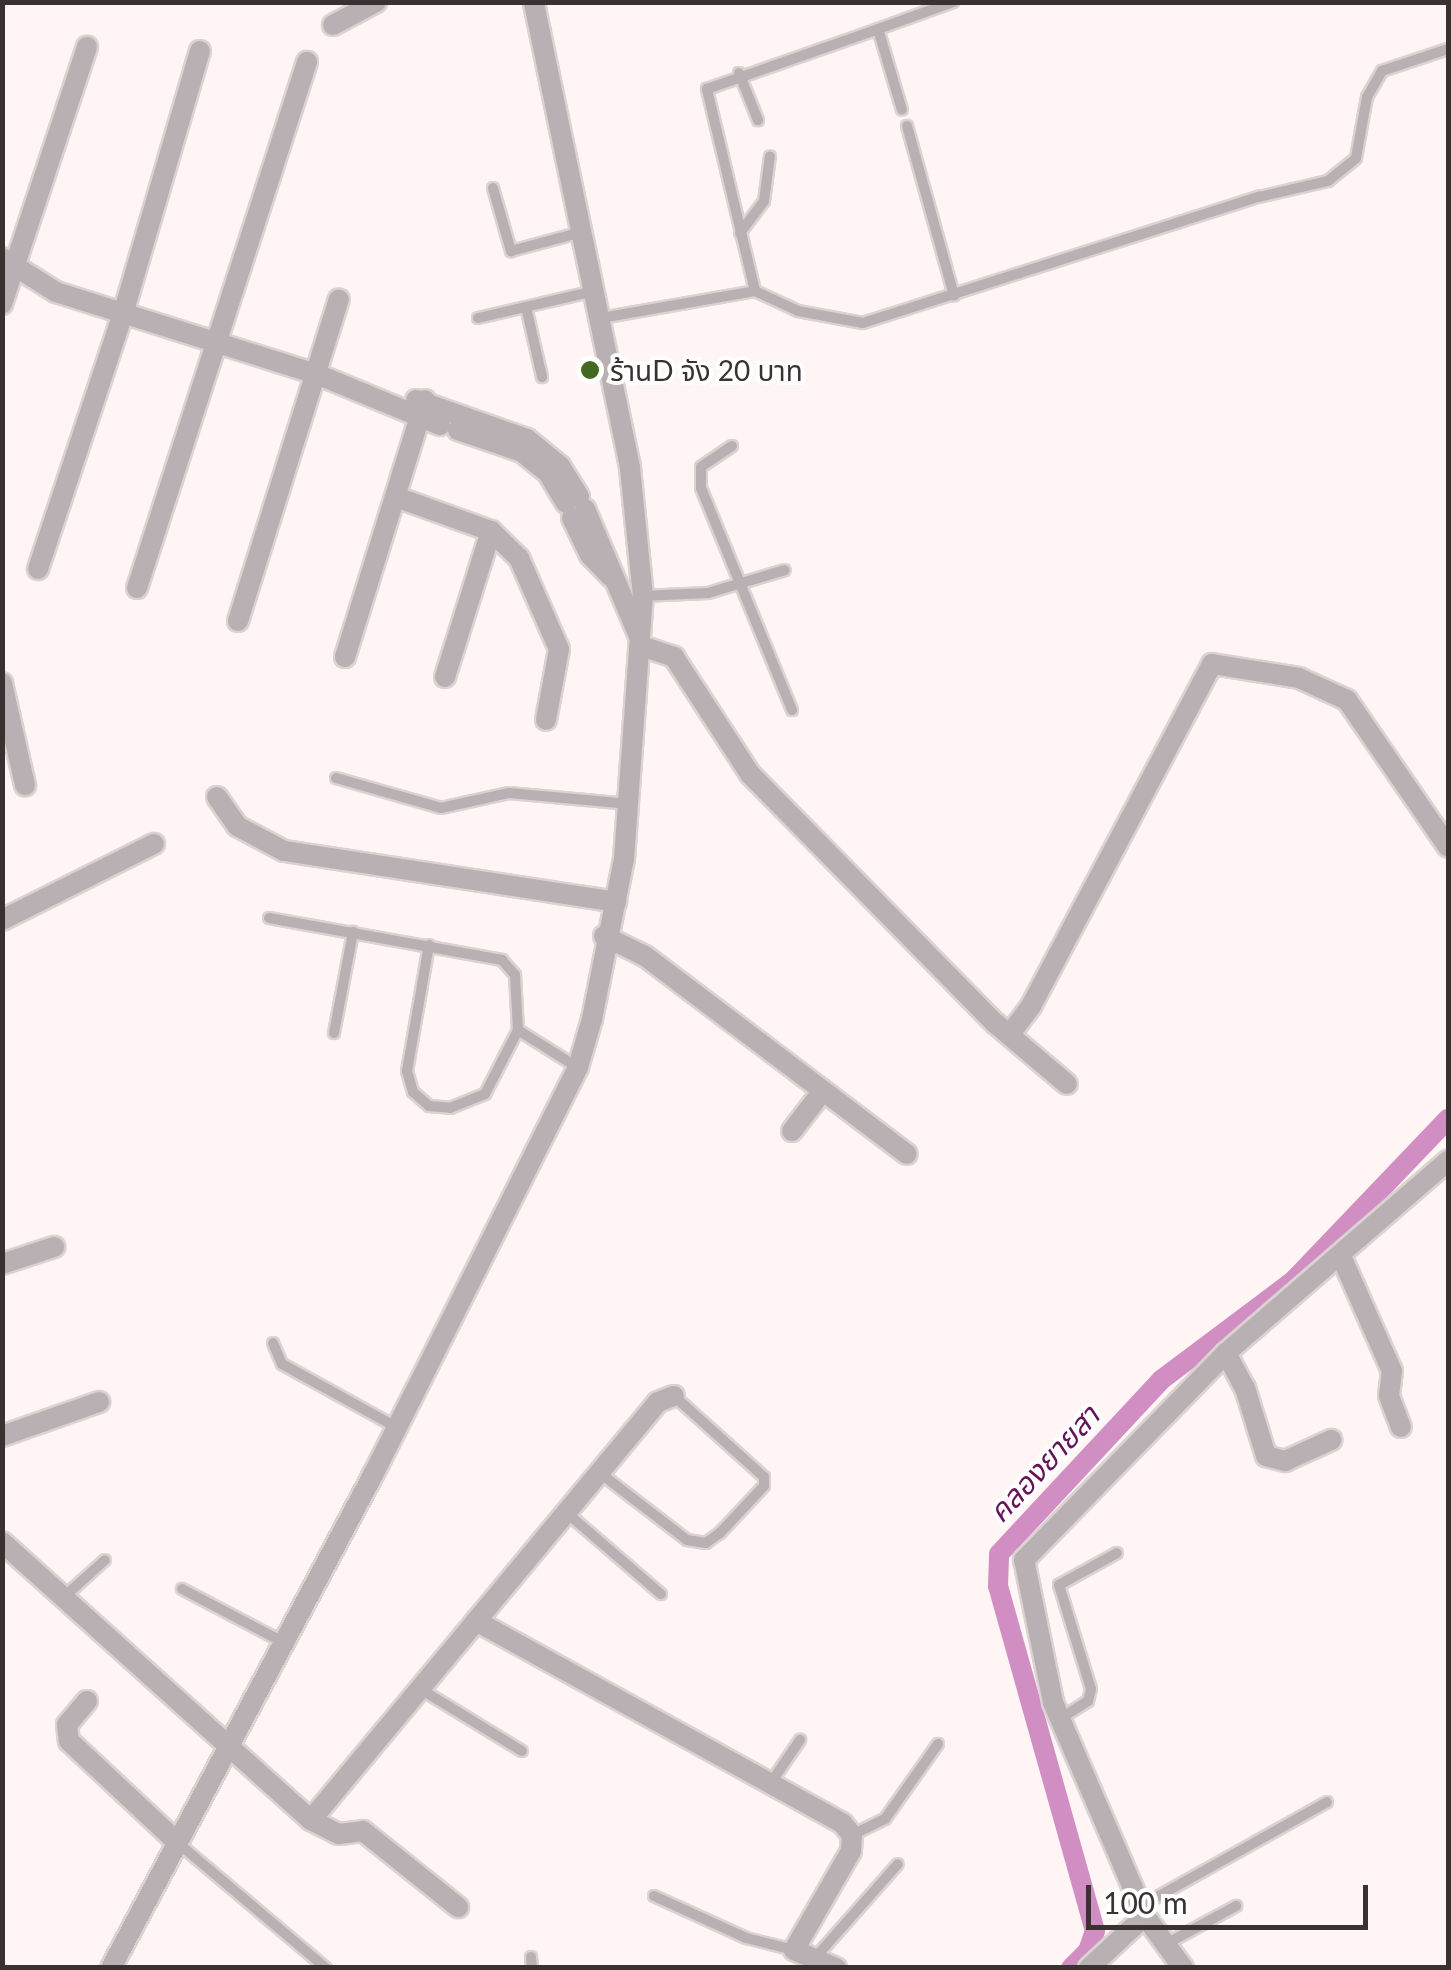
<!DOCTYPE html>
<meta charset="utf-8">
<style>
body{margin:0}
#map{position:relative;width:1451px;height:1970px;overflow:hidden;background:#fff5f5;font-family:Lato,"Noto Sans Thai",sans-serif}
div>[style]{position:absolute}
.canal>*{height:20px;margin:-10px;padding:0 10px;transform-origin:10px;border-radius:10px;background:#d18ec3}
.roads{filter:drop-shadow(2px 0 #dcd2d2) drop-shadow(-2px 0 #dcd2d2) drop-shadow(0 2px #dcd2d2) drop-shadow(0 -2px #dcd2d2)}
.lane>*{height:10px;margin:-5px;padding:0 5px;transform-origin:5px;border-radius:5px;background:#b9b0b3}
.street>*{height:20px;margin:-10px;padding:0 10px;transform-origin:10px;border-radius:10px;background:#b9b0b3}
.dots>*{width:28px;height:28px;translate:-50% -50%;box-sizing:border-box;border:5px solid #fff;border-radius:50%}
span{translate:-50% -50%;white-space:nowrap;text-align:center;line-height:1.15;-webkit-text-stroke:8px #fff;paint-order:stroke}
.poi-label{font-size:28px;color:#3a3131}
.left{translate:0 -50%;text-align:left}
.water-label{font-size:30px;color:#641558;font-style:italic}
.frame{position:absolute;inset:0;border:5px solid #3a3131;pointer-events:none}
.scale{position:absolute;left:1086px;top:1885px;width:282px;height:45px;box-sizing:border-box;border:5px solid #3a3131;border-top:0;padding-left:12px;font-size:30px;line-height:35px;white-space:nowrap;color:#3a3131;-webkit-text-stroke:8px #fff;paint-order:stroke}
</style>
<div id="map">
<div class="canal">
<i style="left:1071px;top:1968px;width:24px;rotate:-45deg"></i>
<i style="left:1088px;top:1951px;width:21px;rotate:-71deg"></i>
<i style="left:1095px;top:1931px;width:358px;rotate:-105.7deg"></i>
<i style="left:998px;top:1586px;width:32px;rotate:-88deg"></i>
<i style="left:999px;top:1554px;width:238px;rotate:-47deg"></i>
<i style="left:1161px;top:1380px;width:166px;rotate:-36.9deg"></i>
<i style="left:1294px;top:1280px;width:223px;rotate:-46.3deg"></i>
</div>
<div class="roads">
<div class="lane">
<i style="left:878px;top:29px;width:80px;rotate:-19.8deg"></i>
<i style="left:739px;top:73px;width:51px;rotate:68deg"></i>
<i style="left:907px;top:126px;width:176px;rotate:74.5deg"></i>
<i style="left:493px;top:188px;width:66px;rotate:74.1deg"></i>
<i style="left:511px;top:251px;width:73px;rotate:-15deg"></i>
<i style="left:740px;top:233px;width:40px;rotate:-53deg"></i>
<i style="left:764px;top:201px;width:45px;rotate:-82.4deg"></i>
<i style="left:755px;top:291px;width:208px;rotate:-103.4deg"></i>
<i style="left:707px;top:89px;width:181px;rotate:-19.3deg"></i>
<i style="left:878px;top:29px;width:84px;rotate:73.5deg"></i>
<i style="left:526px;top:307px;width:72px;rotate:77.1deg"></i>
<i style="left:478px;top:318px;width:119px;rotate:-13.1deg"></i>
<i style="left:601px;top:318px;width:156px;rotate:-9.9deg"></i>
<i style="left:755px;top:291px;width:47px;rotate:24.9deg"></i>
<i style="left:798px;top:311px;width:66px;rotate:10.5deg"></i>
<i style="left:863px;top:323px;width:416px;rotate:-17.7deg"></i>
<i style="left:1259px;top:197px;width:71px;rotate:-13.1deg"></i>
<i style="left:1328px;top:181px;width:36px;rotate:-39deg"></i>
<i style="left:1356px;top:158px;width:62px;rotate:-79.8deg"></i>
<i style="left:1367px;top:97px;width:30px;rotate:-60deg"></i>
<i style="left:1382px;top:71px;width:70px;rotate:-18.4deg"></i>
<i style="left:732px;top:446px;width:37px;rotate:146deg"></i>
<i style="left:701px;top:467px;width:21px;rotate:90deg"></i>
<i style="left:701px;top:488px;width:240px;rotate:67.7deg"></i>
<i style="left:643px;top:596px;width:65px;rotate:-2.6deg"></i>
<i style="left:708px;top:593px;width:80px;rotate:-16.6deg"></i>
<i style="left:336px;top:778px;width:109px;rotate:15.9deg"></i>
<i style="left:441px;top:808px;width:70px;rotate:-12.4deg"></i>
<i style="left:509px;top:793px;width:121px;rotate:5.2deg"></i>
<i style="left:269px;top:918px;width:237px;rotate:10.2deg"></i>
<i style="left:502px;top:960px;width:20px;rotate:49deg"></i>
<i style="left:515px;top:975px;width:55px;rotate:86.9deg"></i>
<i style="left:518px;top:1030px;width:70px;rotate:32.1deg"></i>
<i style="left:429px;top:945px;width:128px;rotate:99.9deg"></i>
<i style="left:407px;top:1071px;width:22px;rotate:74deg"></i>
<i style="left:413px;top:1092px;width:21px;rotate:41deg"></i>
<i style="left:429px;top:1106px;width:21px;rotate:5deg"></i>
<i style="left:450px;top:1108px;width:38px;rotate:-22deg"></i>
<i style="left:485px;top:1094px;width:72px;rotate:-62.7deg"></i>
<i style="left:334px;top:1033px;width:103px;rotate:-79.3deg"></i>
<i style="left:273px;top:1343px;width:23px;rotate:67deg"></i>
<i style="left:282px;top:1364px;width:130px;rotate:28.9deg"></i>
<i style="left:600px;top:1473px;width:110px;rotate:37.6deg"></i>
<i style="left:687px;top:1540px;width:19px;rotate:9deg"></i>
<i style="left:706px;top:1543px;width:17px;rotate:-36deg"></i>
<i style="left:720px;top:1533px;width:64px;rotate:-46.9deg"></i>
<i style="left:764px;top:1486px;width:9px;rotate:-90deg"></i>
<i style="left:764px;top:1477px;width:121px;rotate:-138deg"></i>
<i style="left:567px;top:1513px;width:124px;rotate:40.8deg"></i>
<i style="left:182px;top:1589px;width:116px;rotate:27.7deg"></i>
<i style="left:64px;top:1597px;width:55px;rotate:-42.1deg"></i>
<i style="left:422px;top:1690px;width:117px;rotate:31.4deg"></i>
<i style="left:1061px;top:1718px;width:32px;rotate:-32deg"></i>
<i style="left:1088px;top:1701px;width:12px;rotate:-76deg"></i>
<i style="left:1091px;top:1689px;width:109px;rotate:-107.1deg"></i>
<i style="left:1059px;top:1585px;width:66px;rotate:-28.9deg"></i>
<i style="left:772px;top:1781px;width:50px;rotate:-55.7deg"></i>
<i style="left:852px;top:1835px;width:37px;rotate:-26deg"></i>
<i style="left:885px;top:1819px;width:92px;rotate:-54.8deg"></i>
<i style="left:178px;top:1843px;width:194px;rotate:40.2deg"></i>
<i style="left:654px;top:1896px;width:101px;rotate:24.5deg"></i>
<i style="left:746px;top:1938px;width:49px;rotate:14deg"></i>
<i style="left:1141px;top:1906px;width:213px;rotate:-29.2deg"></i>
<i style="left:1166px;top:1944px;width:80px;rotate:-28.5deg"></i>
<i style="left:531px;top:1957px;width:11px;rotate:85deg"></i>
<i style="left:815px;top:1958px;width:125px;rotate:-48.6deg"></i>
</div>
<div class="street">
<i style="left:333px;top:25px;width:49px;rotate:-28.1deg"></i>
<i style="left:2px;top:258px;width:64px;rotate:32.2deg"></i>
<i style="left:56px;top:292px;width:276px;rotate:17.5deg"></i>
<i style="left:319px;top:375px;width:131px;rotate:22.5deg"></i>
<i style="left:2px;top:304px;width:271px;rotate:-71.7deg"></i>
<i style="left:416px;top:400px;width:118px;rotate:19.4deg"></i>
<i style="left:527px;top:439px;width:43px;rotate:39.3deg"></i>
<i style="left:560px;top:466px;width:36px;rotate:58deg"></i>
<i style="left:458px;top:430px;width:68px;rotate:19deg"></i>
<i style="left:522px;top:452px;width:33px;rotate:39deg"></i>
<i style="left:548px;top:473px;width:35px;rotate:59deg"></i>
<i style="left:396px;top:497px;width:101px;rotate:19.7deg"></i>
<i style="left:491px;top:531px;width:39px;rotate:44deg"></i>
<i style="left:519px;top:558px;width:99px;rotate:66.3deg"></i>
<i style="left:559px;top:649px;width:72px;rotate:100.4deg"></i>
<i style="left:585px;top:509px;width:138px;rotate:67deg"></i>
<i style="left:572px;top:518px;width:41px;rotate:64.1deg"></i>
<i style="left:590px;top:555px;width:30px;rotate:46deg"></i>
<i style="left:38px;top:569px;width:269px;rotate:-71.6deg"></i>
<i style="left:123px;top:314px;width:274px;rotate:-73.7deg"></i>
<i style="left:137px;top:588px;width:553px;rotate:-72.09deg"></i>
<i style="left:238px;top:621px;width:337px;rotate:-72.6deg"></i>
<i style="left:644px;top:647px;width:32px;rotate:18deg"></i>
<i style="left:674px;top:657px;width:140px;rotate:57deg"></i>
<i style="left:750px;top:774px;width:349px;rotate:45.5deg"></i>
<i style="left:995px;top:1023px;width:94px;rotate:40.3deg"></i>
<i style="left:345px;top:657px;width:269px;rotate:-72.7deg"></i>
<i style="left:445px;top:677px;width:153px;rotate:-72.5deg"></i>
<i style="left:2px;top:683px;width:105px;rotate:77.3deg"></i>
<i style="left:217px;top:797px;width:35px;rotate:55deg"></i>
<i style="left:237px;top:826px;width:53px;rotate:28deg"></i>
<i style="left:284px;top:851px;width:336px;rotate:8.7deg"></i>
<i style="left:2px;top:920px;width:170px;rotate:-26.6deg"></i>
<i style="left:604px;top:936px;width:46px;rotate:26deg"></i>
<i style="left:645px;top:956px;width:328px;rotate:37.1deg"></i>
<i style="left:1010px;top:1034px;width:35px;rotate:-53deg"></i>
<i style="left:1031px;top:1006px;width:387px;rotate:-62.1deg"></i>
<i style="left:1212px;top:664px;width:88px;rotate:9.1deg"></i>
<i style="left:1299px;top:678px;width:53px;rotate:24.6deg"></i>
<i style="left:1347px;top:700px;width:178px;rotate:55.5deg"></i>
<i style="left:792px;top:1131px;width:49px;rotate:-52.4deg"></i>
<i style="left:1341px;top:1256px;width:126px;rotate:66.1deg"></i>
<i style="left:1392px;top:1371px;width:25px;rotate:97deg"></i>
<i style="left:1389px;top:1396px;width:33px;rotate:69deg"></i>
<i style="left:2px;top:1264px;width:55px;rotate:-18.1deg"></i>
<i style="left:1226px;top:1353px;width:40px;rotate:62deg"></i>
<i style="left:1245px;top:1388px;width:71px;rotate:72.8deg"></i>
<i style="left:1266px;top:1456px;width:20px;rotate:15deg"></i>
<i style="left:1285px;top:1461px;width:51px;rotate:-24.5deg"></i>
<i style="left:2px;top:1436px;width:103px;rotate:-19.3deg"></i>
<i style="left:2px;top:1542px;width:416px;rotate:42deg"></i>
<i style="left:311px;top:1820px;width:543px;rotate:-50.3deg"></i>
<i style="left:658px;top:1402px;width:17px;rotate:-21deg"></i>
<i style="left:476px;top:1621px;width:419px;rotate:28.9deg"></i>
<i style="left:843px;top:1824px;width:14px;rotate:51deg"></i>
<i style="left:852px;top:1835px;width:16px;rotate:94deg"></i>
<i style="left:851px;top:1851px;width:114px;rotate:119.9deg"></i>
<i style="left:794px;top:1950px;width:46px;rotate:23.2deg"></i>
<i style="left:87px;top:1701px;width:31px;rotate:130deg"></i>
<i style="left:67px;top:1725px;width:16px;rotate:83deg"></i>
<i style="left:69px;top:1741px;width:149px;rotate:43.1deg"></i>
<i style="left:311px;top:1820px;width:31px;rotate:27deg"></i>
<i style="left:339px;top:1834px;width:24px;rotate:-7deg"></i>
<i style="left:363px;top:1831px;width:122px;rotate:38.7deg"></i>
<i style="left:111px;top:1968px;width:561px;rotate:-62.02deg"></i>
<i style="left:374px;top:1473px;width:454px;rotate:-63.3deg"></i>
<i style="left:578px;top:1067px;width:50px;rotate:-73.7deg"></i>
<i style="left:592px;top:1019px;width:163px;rotate:-78.7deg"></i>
<i style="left:624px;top:859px;width:264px;rotate:-85.9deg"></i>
<i style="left:643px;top:596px;width:130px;rotate:-95.8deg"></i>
<i style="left:630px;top:467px;width:475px;rotate:-101.7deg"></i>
<i style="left:1089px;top:1968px;width:76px;rotate:-42.9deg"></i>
<i style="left:1183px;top:1968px;width:64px;rotate:-126.2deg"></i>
<i style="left:1145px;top:1916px;width:233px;rotate:-113.3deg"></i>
<i style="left:1053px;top:1702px;width:145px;rotate:-101.5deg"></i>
<i style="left:1024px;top:1560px;width:289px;rotate:-45.7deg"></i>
<i style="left:1226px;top:1353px;width:294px;rotate:-40.9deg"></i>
</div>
</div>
<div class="dots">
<i style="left:590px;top:370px;background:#446922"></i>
</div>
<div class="poi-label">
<span class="left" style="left:610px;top:370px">ร้านD จัง 20 บาท</span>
</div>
<div class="water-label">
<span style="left:1043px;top:1463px;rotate:-47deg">คลองยายสา</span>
</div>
<div class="frame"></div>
<div class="scale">100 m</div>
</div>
